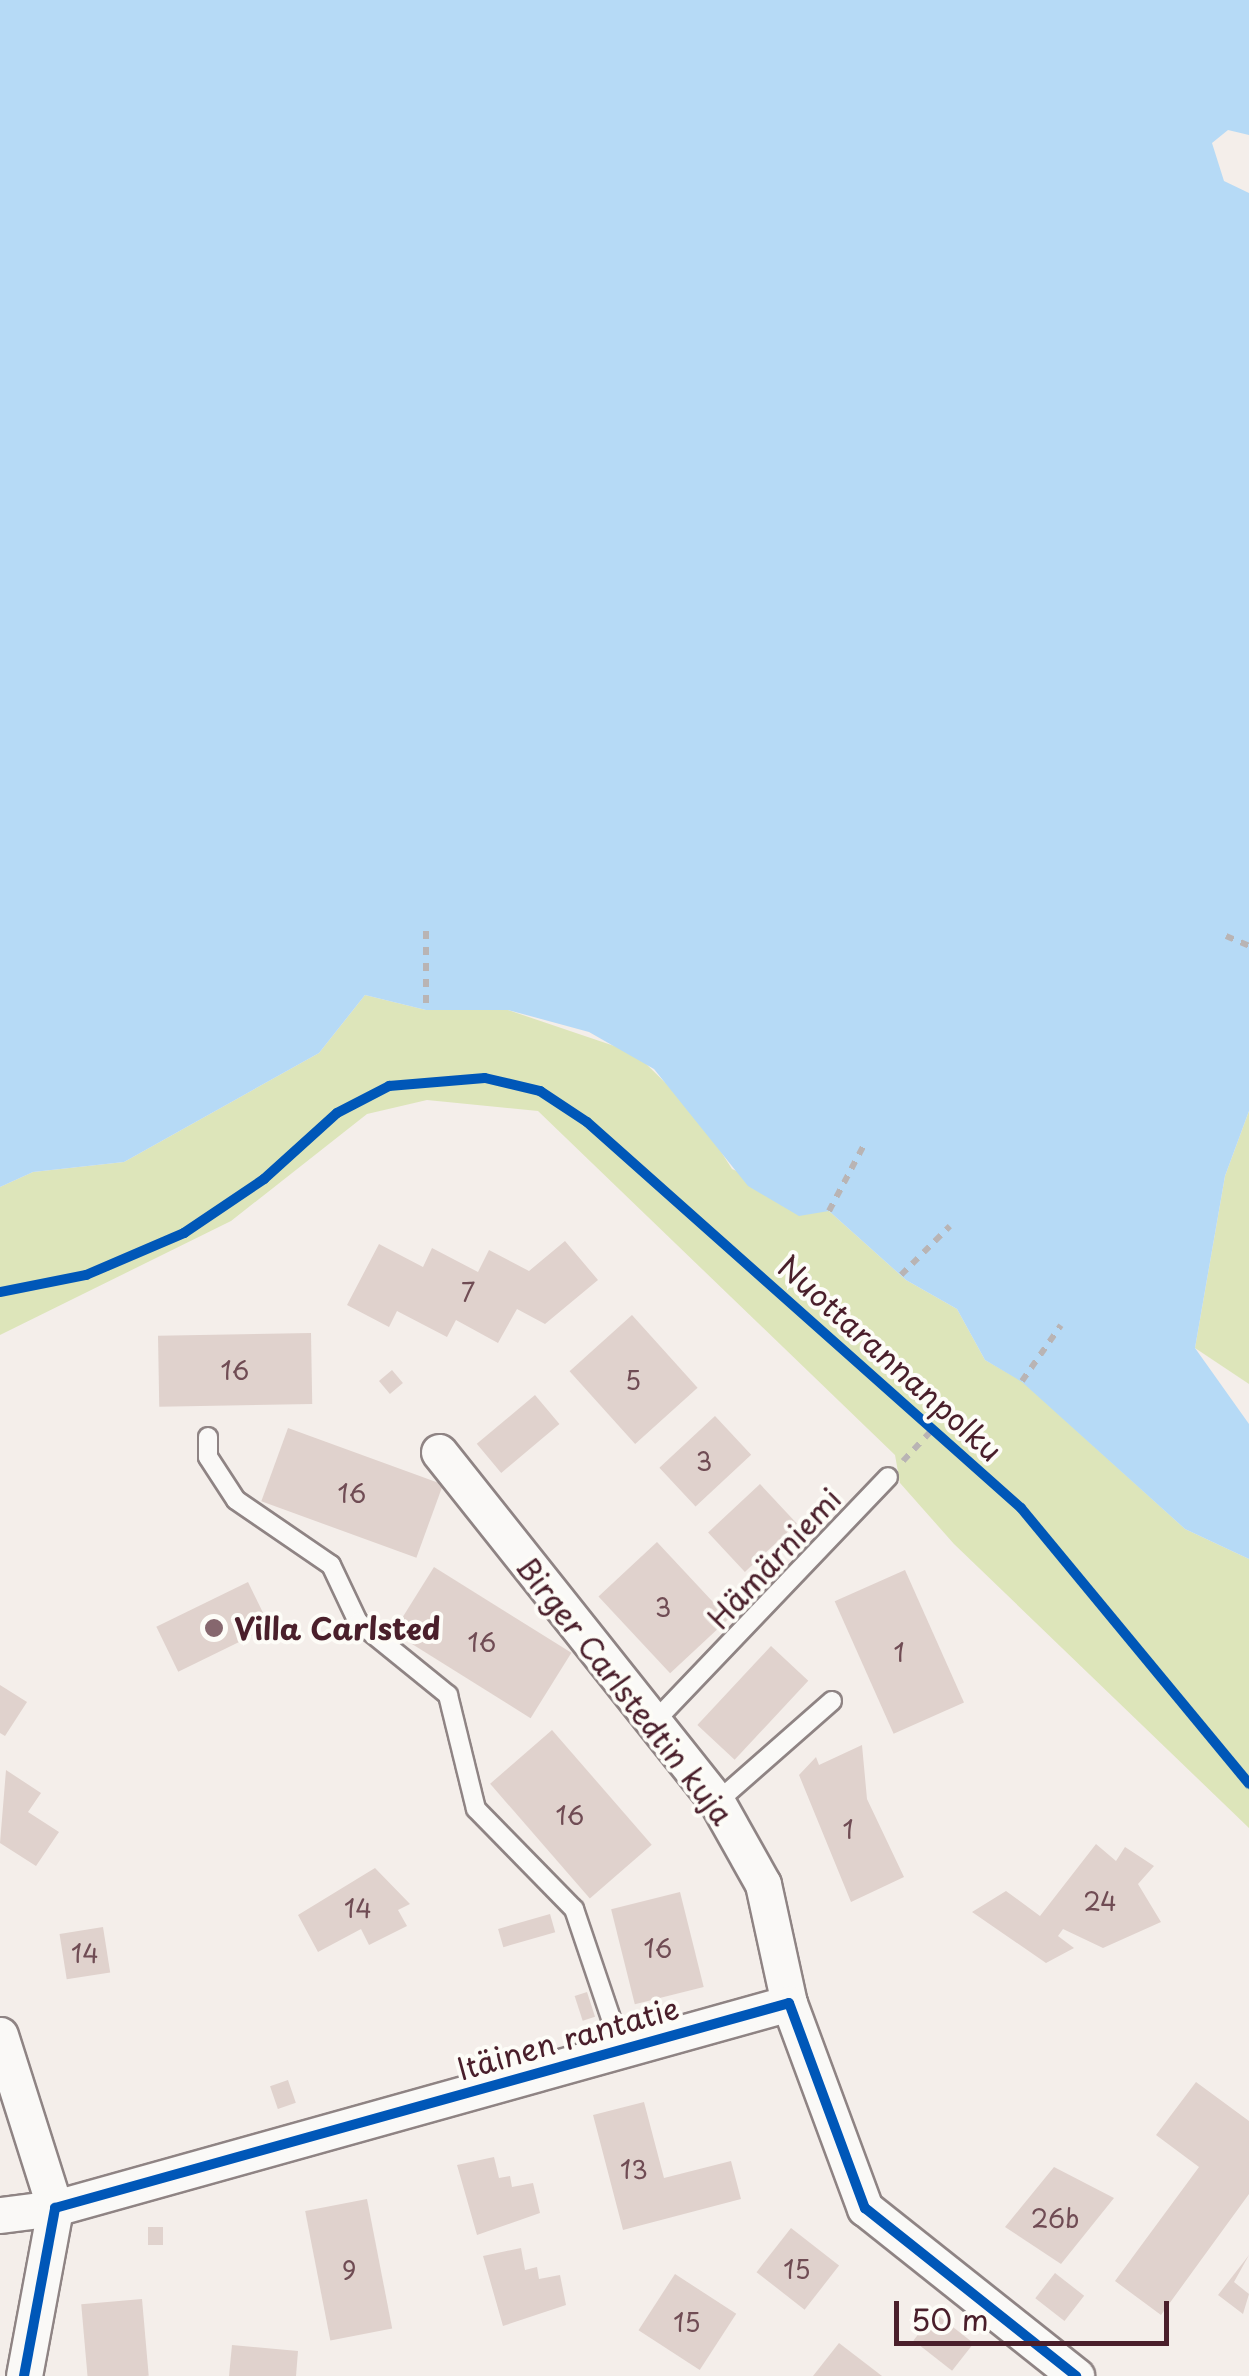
<!DOCTYPE html>
<meta charset="utf-8">
<style>
body{margin:0}
#map{position:relative;width:1249px;height:2376px;overflow:hidden;background:#f4eeea;font-family:"Playpen Sans",sans-serif}
div>[style]{position:absolute}
.green>*{inset:0;background:#dde5ba}
.water>*{inset:0;background:#b6daf6}
.building>*{inset:0;background:#e0d2cd;transform-origin:0 0}
.path>*{height:6px;margin-top:-3px;transform-origin:0;background:repeating-linear-gradient(90deg,#b9b4b4 0 8px,transparent 0 16px)}
.roads{filter:drop-shadow(2px 0 #8f8484) drop-shadow(-2px 0 #8f8484) drop-shadow(0 2px #8f8484) drop-shadow(0 -2px #8f8484)}
.service>*{height:18px;margin:-9px;padding:0 9px;transform-origin:9px;border-radius:9px;background:#faf9f7}
.minor>*{height:35px;margin:-17.5px;padding:0 17.5px;transform-origin:17.5px;border-radius:17.5px;background:#faf9f7}
.cycleway>*{height:10px;margin:-5px;padding:0 5px;transform-origin:5px;border-radius:5px;background:#0057b8}
.dots>*{width:28px;height:28px;translate:-50% -50%;box-sizing:border-box;border:5px solid #fdfcf7;border-radius:50%}
span{translate:-50% -50%;white-space:nowrap;text-align:center;line-height:1.15;-webkit-text-stroke:8px #fdfcf7;paint-order:stroke}
.number-label{font-size:25px;color:#704c54}
.number-label span{-webkit-text-stroke-width:0}
.street-label{font-size:30px;color:#4a1f2b}
.poi-label{font-size:30px;color:#4a1f2b;font-weight:700}
.left{translate:0 -50%;text-align:left}
.scale{position:absolute;left:894px;top:2301px;width:275px;height:45px;box-sizing:border-box;border:5px solid #4a1f2b;border-top:0;padding-left:12px;font-size:30px;line-height:35px;white-space:nowrap;color:#4a1f2b;-webkit-text-stroke:8px #fdfcf7;paint-order:stroke}
</style>
<div id="map">
<div class="green">
<i style="clip-path:polygon(365px 995px,426px 1010px,508px 1010px,635px 1053px,697px 1114px,732px 1169px,829px 1211px,906px 1280px,957px 1309px,985px 1360px,1022px 1381px,1185px 1529px,1249px 1559px,1249px 1828px,954px 1544px,900px 1483px,895px 1455px,538px 1111px,427px 1100px,367px 1114px,231px 1221px,0 1335px,0 1187px,33px 1172px,124px 1162px,319px 1053px)"></i>
<i style="clip-path:polygon(1249px 1111px,1249px 1384px,1195px 1348px,1225px 1176px)"></i>
</div>
<div class="water">
<i style="clip-path:polygon(0 0,1249px 0,1249px 135px,1228px 130px,1212px 143px,1224px 181px,1249px 193px,1249px 1111px,1225px 1176px,1195px 1348px,1249px 1424px,1249px 1559px,1185px 1529px,1022px 1382px,985px 1360px,957px 1309px,906px 1280px,829px 1211px,799px 1216px,748px 1186px,654px 1069px,589px 1032px,508px 1010px,426px 1010px,365px 995px,319px 1053px,124px 1162px,33px 1172px,0 1187px)"></i>
</div>
<div class="building">
<i style="clip-path:polygon(565px 1241px,598px 1280px,545px 1324px,517px 1309px,498px 1343px,456px 1320px,447px 1337px,397px 1311px,389px 1327px,347px 1305px,379px 1244px,423px 1267px,432px 1248px,478px 1272px,489px 1250px,529px 1271px)"></i>
<i style="left:632px;top:1315px;width:98px;height:84px;rotate:48deg"></i>
<i style="left:311px;top:1333px;width:71px;height:153px;rotate:89deg"></i>
<i style="left:392px;top:1370px;width:17px;height:17px;rotate:50deg"></i>
<i style="left:535px;top:1395px;width:38px;height:76px;rotate:50deg"></i>
<i style="left:715px;top:1416px;width:53px;height:76px;rotate:47deg"></i>
<i style="left:288px;top:1428px;width:165px;height:78px;rotate:20deg"></i>
<i style="left:760px;top:1484px;width:54px;height:71px;rotate:47deg"></i>
<i style="left:657px;top:1542px;width:105px;height:80px;rotate:47deg"></i>
<i style="left:434px;top:1567px;width:162px;height:77px;rotate:32deg"></i>
<i style="left:905px;top:1570px;width:145px;height:77px;rotate:66deg"></i>
<i style="left:248px;top:1582px;width:50px;height:102px;rotate:64deg"></i>
<i style="left:771px;top:1646px;width:51px;height:108px;rotate:43deg"></i>
<i style="clip-path:polygon(0 1685px,27px 1702px,5px 1736px,0 1733px)"></i>
<i style="left:552px;top:1730px;width:152px;height:82px;rotate:49deg"></i>
<i style="clip-path:polygon(862px 1745px,867px 1799px,904px 1877px,851px 1902px,799px 1775px,816px 1757px,819px 1765px)"></i>
<i style="clip-path:polygon(6px 1770px,41px 1793px,28px 1812px,59px 1832px,36px 1866px,0 1843px)"></i>
<i style="clip-path:polygon(1096px 1844px,1116px 1861px,1125px 1847px,1154px 1866px,1138px 1884px,1161px 1922px,1103px 1948px,1063px 1929px,1058px 1936px,1074px 1948px,1046px 1963px,972px 1912px,1006px 1891px,1040px 1916px)"></i>
<i style="clip-path:polygon(375px 1868px,410px 1904px,398px 1910px,407px 1926px,369px 1945px,361px 1929px,318px 1952px,298px 1915px)"></i>
<i style="left:680px;top:1892px;width:98px;height:71px;rotate:76deg"></i>
<i style="left:550px;top:1914px;width:19px;height:54px;rotate:74deg"></i>
<i style="left:103px;top:1927px;width:46px;height:44px;rotate:81deg"></i>
<i style="left:587px;top:1992px;width:26px;height:13px;rotate:72deg"></i>
<i style="left:288px;top:2080px;width:24px;height:19px;rotate:71deg"></i>
<i style="clip-path:polygon(1196px 2082px,1249px 2121px,1249px 2194px,1161px 2315px,1115px 2281px,1199px 2167px,1156px 2135px)"></i>
<i style="clip-path:polygon(644px 2102px,664px 2178px,731px 2161px,741px 2199px,623px 2230px,593px 2115px)"></i>
<i style="clip-path:polygon(494px 2157px,499px 2178px,510px 2176px,512px 2187px,533px 2183px,540px 2213px,477px 2235px,457px 2165px)"></i>
<i style="clip-path:polygon(1054px 2167px,1114px 2198px,1061px 2264px,1005px 2227px)"></i>
<i style="left:367px;top:2199px;width:132px;height:63px;rotate:79deg"></i>
<i style="left:148px;top:2227px;width:15px;height:18px"></i>
<i style="left:791px;top:2228px;width:61px;height:56px;rotate:38deg"></i>
<i style="clip-path:polygon(521px 2248px,525px 2270px,537px 2267px,539px 2279px,560px 2275px,566px 2305px,503px 2326px,483px 2256px)"></i>
<i style="clip-path:polygon(1249px 2255px,1234px 2282px,1249px 2294px,1243px 2314px,1218px 2295px)"></i>
<i style="left:1055px;top:2273px;width:37px;height:32px;rotate:38deg"></i>
<i style="left:675px;top:2274px;width:73px;height:67px;rotate:33deg"></i>
<i style="left:142px;top:2299px;width:77px;height:61px;rotate:85deg"></i>
<i style="left:935px;top:2313px;width:49px;height:35px;rotate:38deg"></i>
<i style="clip-path:polygon(839px 2343px,882px 2376px,813px 2376px)"></i>
<i style="clip-path:polygon(232px 2345px,298px 2351px,296px 2376px,229px 2376px)"></i>
</div>
<div class="path">
<i style="left:426px;top:931px;width:79px;rotate:90deg"></i>
<i style="left:1226px;top:936px;width:25px;rotate:23deg"></i>
<i style="left:829px;top:1211px;width:79px;rotate:-62.1deg"></i>
<i style="left:901px;top:1275px;width:69px;rotate:-45deg"></i>
<i style="left:1022px;top:1381px;width:68px;rotate:-55.1deg"></i>
<i style="left:903px;top:1461px;width:42px;rotate:-46.9deg"></i>
</div>
<div class="roads">
<div class="service">
<i style="left:208px;top:1437px;width:20px;rotate:90deg"></i>
<i style="left:208px;top:1457px;width:51px;rotate:56.9deg"></i>
<i style="left:236px;top:1500px;width:115px;rotate:34.4deg"></i>
<i style="left:331px;top:1565px;width:63px;rotate:64.7deg"></i>
<i style="left:358px;top:1622px;width:116px;rotate:39deg"></i>
<i style="left:448px;top:1695px;width:117px;rotate:76.2deg"></i>
<i style="left:476px;top:1809px;width:140px;rotate:45.6deg"></i>
<i style="left:574px;top:1909px;width:147px;rotate:71.3deg"></i>
<i style="left:655px;top:1721px;width:337px;rotate:-46.3deg"></i>
<i style="left:717px;top:1802px;width:153px;rotate:-41.3deg"></i>
</div>
<div class="minor">
<i style="left:439px;top:1452px;width:447px;rotate:51.5deg"></i>
<i style="left:717px;top:1802px;width:94px;rotate:60.7deg"></i>
<i style="left:763px;top:1884px;width:122px;rotate:77.7deg"></i>
<i style="left:0;top:2035px;width:182px;rotate:72.4deg"></i>
<i style="left:55px;top:2208px;width:55px;rotate:172.7deg"></i>
<i style="left:24px;top:2376px;width:171px;rotate:-79.5deg"></i>
<i style="left:55px;top:2208px;width:762px;rotate:-15.6deg"></i>
<i style="left:789px;top:2003px;width:219px;rotate:69.7deg"></i>
<i style="left:865px;top:2208px;width:270px;rotate:38.5deg"></i>
</div>
</div>
<div class="cycleway">
<i style="left:0;top:1292px;width:88px;rotate:-11.2deg"></i>
<i style="left:86px;top:1275px;width:107px;rotate:-23.2deg"></i>
<i style="left:184px;top:1233px;width:97px;rotate:-34deg"></i>
<i style="left:264px;top:1179px;width:98px;rotate:-42.1deg"></i>
<i style="left:337px;top:1113px;width:59px;rotate:-27.4deg"></i>
<i style="left:389px;top:1086px;width:96px;rotate:-4.8deg"></i>
<i style="left:485px;top:1078px;width:57px;rotate:13.3deg"></i>
<i style="left:540px;top:1091px;width:56px;rotate:33.4deg"></i>
<i style="left:587px;top:1122px;width:581px;rotate:41.65deg"></i>
<i style="left:1021px;top:1508px;width:358px;rotate:50.4deg"></i>
<i style="left:24px;top:2376px;width:171px;rotate:-79.5deg"></i>
<i style="left:55px;top:2208px;width:762px;rotate:-15.6deg"></i>
<i style="left:789px;top:2003px;width:219px;rotate:69.7deg"></i>
<i style="left:865px;top:2208px;width:270px;rotate:38.5deg"></i>
</div>
<div class="dots">
<i style="left:214px;top:1628px;background:#86676e"></i>
</div>
<div class="number-label">
<span style="left:468px;top:1292px">7</span>
<span style="left:235px;top:1370px">16</span>
<span style="left:633px;top:1380px">5</span>
<span style="left:704px;top:1461px">3</span>
<span style="left:352px;top:1493px">16</span>
<span style="left:663px;top:1607px">3</span>
<span style="left:482px;top:1642px">16</span>
<span style="left:899px;top:1652px">1</span>
<span style="left:570px;top:1815px">16</span>
<span style="left:848px;top:1829px">1</span>
<span style="left:1100px;top:1901px">24</span>
<span style="left:358px;top:1908px">14</span>
<span style="left:658px;top:1948px">16</span>
<span style="left:85px;top:1953px">14</span>
<span style="left:634px;top:2169px">13</span>
<span style="left:1055px;top:2218px">26b</span>
<span style="left:797px;top:2269px">15</span>
<span style="left:349px;top:2270px">9</span>
<span style="left:687px;top:2322px">15</span>
</div>
<div class="street-label">
<span style="left:890px;top:1358px;rotate:42deg">Nuottarannanpolku</span>
<span style="left:774px;top:1558px;rotate:-47deg">Hämärniemi</span>
<span style="left:625px;top:1690px;rotate:52deg">Birger Carlstedtin kuja</span>
<span style="left:568px;top:2038px;rotate:-16deg">Itäinen rantatie</span>
</div>
<div class="poi-label">
<span class="left" style="left:234px;top:1628px">Villa Carlsted</span>
</div>
<div class="scale">50 m</div>
</div>
